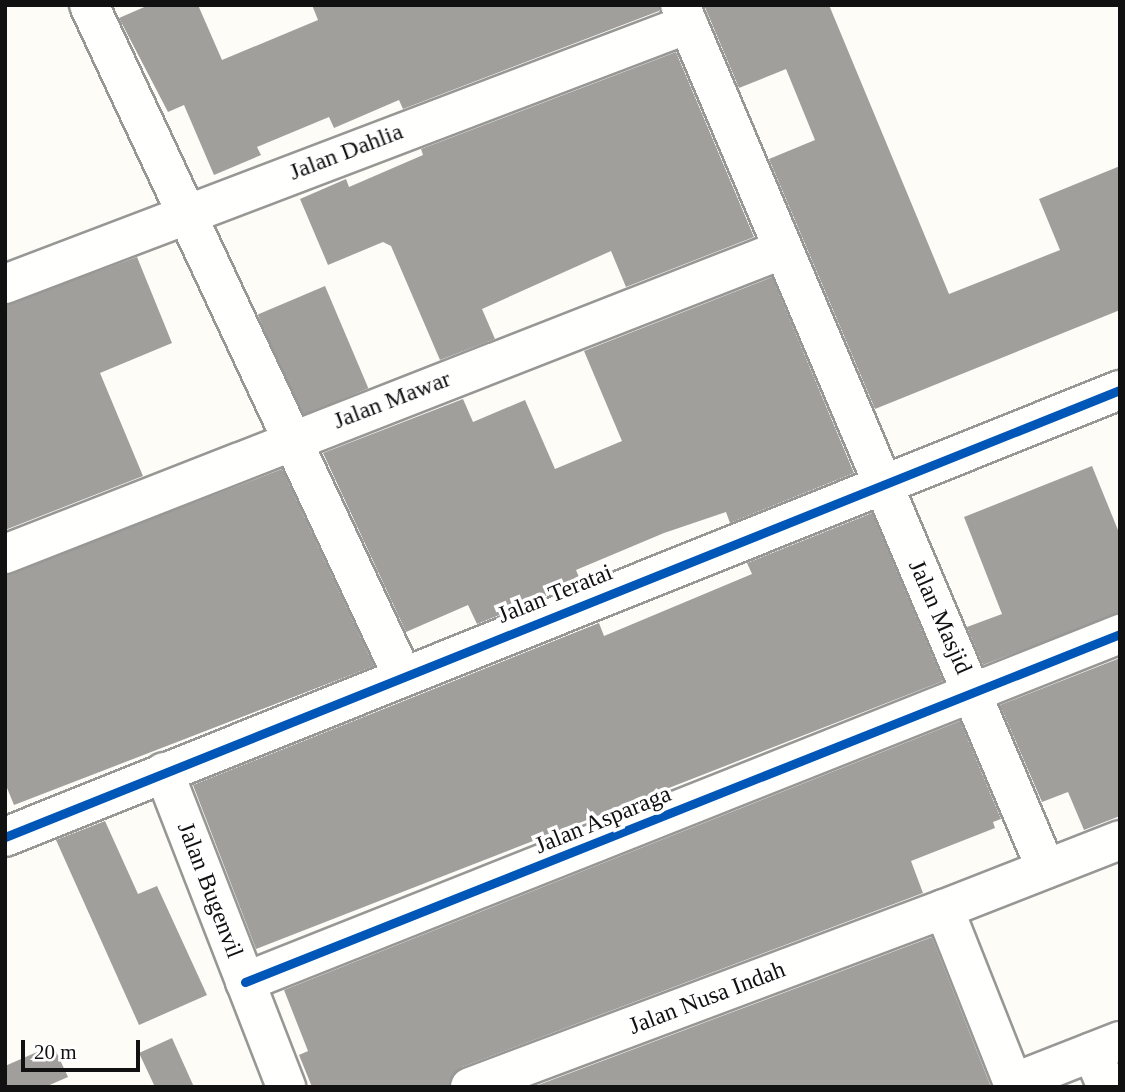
<!DOCTYPE html>
<style>
body{margin:0}
#map{position:relative;width:1125px;height:1092px;overflow:hidden;background:#fdfcf7;font-family:"Times New Roman",serif}
div>[style]{position:absolute}
.building>*{inset:0;background:#a19f9c;transform-origin:0 0}
.roads{filter:drop-shadow(2px 0 #979795) drop-shadow(-2px 0 #979795) drop-shadow(0 2px #979795) drop-shadow(0 -2px #979795)}
.minor>*{height:38px;margin:-19px;padding:0 19px;transform-origin:19px;border-radius:19px;background:#fffffe}
.cycleway>*{height:9px;margin:-4.5px;padding:0 4.5px;transform-origin:4.5px;border-radius:4.5px;background:#0057b8}
span{translate:-50% -50%;white-space:nowrap;text-align:center;line-height:1.15;-webkit-text-stroke:7px #fff;paint-order:stroke}
.street-label{font-size:24px;color:#111}
.frame{position:absolute;inset:0;border:7px solid #111;pointer-events:none}
.scale{position:absolute;left:21px;top:1040px;width:119px;height:32px;box-sizing:border-box;border:4px solid #111;border-top:0;padding-left:9px;font-size:21px;line-height:24px;white-space:nowrap;color:#111;-webkit-text-stroke:5px #fff;paint-order:stroke}
</style>
<div id="map">
<div class="building">
<i style="clip-path:polygon(149px 5px,198px 5px,222px 60px,318px 20px,312px 5px,659px 5px,659px 11px,403px 109px,399px 100px,334px 128px,329px 117px,257px 147px,261px 155px,214px 175px,184px 105px,168px 112px,119px 18px)"></i>
<i style="clip-path:polygon(704px 5px,829px 5px,949px 294px,1060px 250px,1039px 199px,1120px 166px,1120px 310px,875px 409px,769px 159px,815px 140px,786px 69px,739px 88px)"></i>
<i style="clip-path:polygon(676px 52px,754px 237px,626px 287px,611px 251px,482px 309px,495px 339px,440px 360px,391px 246px,383px 242px,328px 265px,300px 199px,346px 179px,349px 187px,423px 155px,421px 149px)"></i>
<i style="clip-path:polygon(137px 257px,172px 343px,100px 373px,143px 476px,5px 530px,5px 305px)"></i>
<i style="clip-path:polygon(772px 277px,854px 473px,730px 523px,726px 512px,664px 533px,576px 570px,581px 582px,477px 624px,468px 605px,406px 632px,323px 453px,463px 399px,473px 422px,525px 400px,555px 469px,622px 441px,584px 351px)"></i>
<i style="left:325px;top:286px;width:111px;height:73px;rotate:67deg"></i>
<i style="clip-path:polygon(1092px 466px,1120px 535px,1120px 613px,983px 665px,967px 627px,1002px 614px,964px 517px)"></i>
<i style="clip-path:polygon(282px 469px,374px 666px,14px 805px,5px 783px,5px 575px)"></i>
<i style="clip-path:polygon(872px 513px,943px 681px,256px 949px,193px 785px,599px 623px,604px 636px,752px 574px,747px 563px)"></i>
<i style="clip-path:polygon(1120px 658px,1120px 816px,1084px 830px,1068px 792px,1042px 802px,1000px 705px)"></i>
<i style="clip-path:polygon(960px 721px,1001px 819px,993px 822px,995px 828px,911px 861px,923px 893px,462px 1067px,449px 1087px,312px 1087px,299px 1055px,308px 1051px,284px 990px)"></i>
<i style="clip-path:polygon(105px 821px,138px 894px,157px 886px,207px 995px,139px 1025px,56px 840px)"></i>
<i style="clip-path:polygon(932px 937px,991px 1087px,533px 1087px)"></i>
<i style="clip-path:polygon(172px 1038px,194px 1087px,155px 1087px,139px 1053px)"></i>
<i style="clip-path:polygon(53px 1045px,68px 1077px,45px 1087px,5px 1087px,5px 1066px)"></i>
</div>
<div class="roads">
<div class="minor">
<i style="left:89px;top:5px;width:742px;rotate:64.96deg"></i>
<i style="left:680px;top:5px;width:938px;rotate:67.04deg"></i>
<i style="left:5px;top:284px;width:731px;rotate:-20.84deg"></i>
<i style="left:5px;top:554px;width:833px;rotate:-21.39deg"></i>
<i style="left:164px;top:772px;width:338px;rotate:68.8deg"></i>
<i style="left:5px;top:837px;width:1201px;rotate:-21.85deg"></i>
<i style="left:1120px;top:840px;width:189px;rotate:158.6deg"></i>
<i style="left:944px;top:909px;width:187px;rotate:68.4deg"></i>
<i style="left:1013px;top:1083px;width:115px;rotate:-21.4deg"></i>
<i style="left:245px;top:982px;width:942px;rotate:-21.69deg"></i>
<i style="left:1092px;top:1052px;width:38px;rotate:67deg"></i>
<i style="left:470px;top:1087px;width:506px;rotate:-20.58deg"></i>
</div>
</div>
<div class="cycleway">
<i style="left:5px;top:837px;width:1201px;rotate:-21.85deg"></i>
<i style="left:245px;top:982px;width:942px;rotate:-21.69deg"></i>
</div>
<div class="street-label">
<span style="left:346px;top:152px;rotate:-21deg">Jalan Dahlia</span>
<span style="left:392px;top:400px;rotate:-21deg">Jalan Mawar</span>
<span style="left:555px;top:594px;rotate:-22deg">Jalan Teratai</span>
<span style="left:940px;top:617px;rotate:66deg">Jalan Masjid</span>
<span style="left:603px;top:820px;rotate:-22deg">Jalan Asparaga</span>
<span style="left:210px;top:890px;rotate:69deg">Jalan Bugenvil</span>
<span style="left:707px;top:998px;rotate:-21deg">Jalan Nusa Indah</span>
</div>
<div class="frame"></div>
<div class="scale">20 m</div>
</div>
